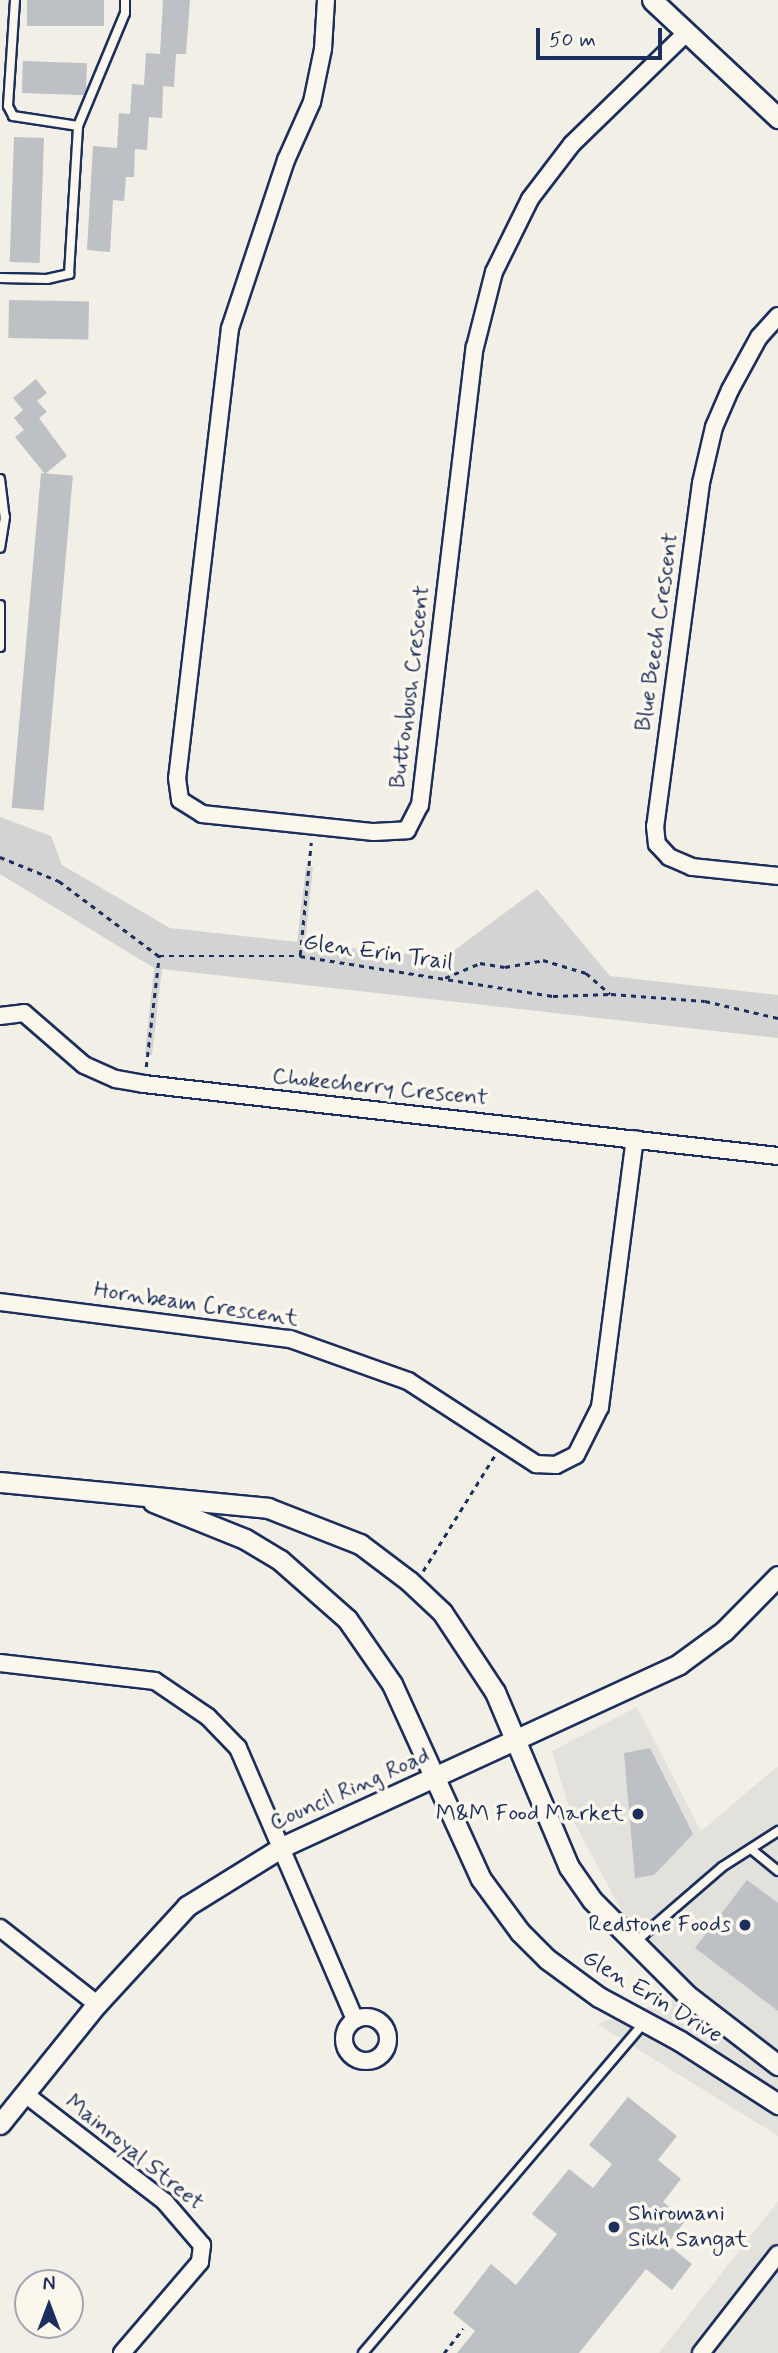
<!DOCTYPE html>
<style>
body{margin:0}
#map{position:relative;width:778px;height:2353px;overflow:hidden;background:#f2efe6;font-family:Mynerve,sans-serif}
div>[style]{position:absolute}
.built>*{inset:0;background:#e2e1dc}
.green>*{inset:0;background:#d2d3d2}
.building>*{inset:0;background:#bdc0c4;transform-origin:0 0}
.path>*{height:2.5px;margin-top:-1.25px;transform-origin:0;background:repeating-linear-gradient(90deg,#1b2f5e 0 5px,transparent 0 10px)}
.roads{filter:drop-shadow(2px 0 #1b2f5e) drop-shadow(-2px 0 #1b2f5e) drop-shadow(0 2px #1b2f5e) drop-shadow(0 -2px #1b2f5e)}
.service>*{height:8px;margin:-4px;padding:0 4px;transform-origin:4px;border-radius:4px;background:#fbf7ec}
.minor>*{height:16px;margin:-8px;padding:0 8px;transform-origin:8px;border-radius:8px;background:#fbf7ec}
.minor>.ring{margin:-8px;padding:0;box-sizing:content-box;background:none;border:16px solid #fbf7ec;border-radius:50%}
.tertiary>*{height:19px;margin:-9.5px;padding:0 9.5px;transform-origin:9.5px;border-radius:9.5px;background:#fbf7ec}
.dots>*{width:19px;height:19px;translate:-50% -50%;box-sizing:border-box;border:4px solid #fbf7ec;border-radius:50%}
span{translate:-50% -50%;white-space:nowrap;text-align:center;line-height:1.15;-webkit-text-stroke:7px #fbf7ec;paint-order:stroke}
.street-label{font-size:23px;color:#1b2f5e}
.poi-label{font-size:23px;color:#1b2f5e}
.right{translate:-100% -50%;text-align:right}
.left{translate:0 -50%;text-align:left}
.north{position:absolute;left:14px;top:2269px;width:70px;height:70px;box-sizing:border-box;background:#fbf7ec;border:2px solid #a1a7b3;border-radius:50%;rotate:0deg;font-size:19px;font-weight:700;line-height:28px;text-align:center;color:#1b2f5e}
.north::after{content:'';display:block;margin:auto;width:24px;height:32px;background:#1b2f5e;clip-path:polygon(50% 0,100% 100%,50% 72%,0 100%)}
.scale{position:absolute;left:536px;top:28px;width:126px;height:32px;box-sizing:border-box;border:4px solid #1b2f5e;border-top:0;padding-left:9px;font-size:21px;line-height:24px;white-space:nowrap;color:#1b2f5e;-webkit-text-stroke:5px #fbf7ec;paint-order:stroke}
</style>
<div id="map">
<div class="built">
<i style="clip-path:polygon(637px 1707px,701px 1831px,778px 1766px,778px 2136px,597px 2024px,686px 1995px,628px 1923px,572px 1818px,552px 1751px)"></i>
<i style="clip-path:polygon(778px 2201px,778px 2353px,659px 2353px)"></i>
</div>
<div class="green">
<i style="clip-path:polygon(0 817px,51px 836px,62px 865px,170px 928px,297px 942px,306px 867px,313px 867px,305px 943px,444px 958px,537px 889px,610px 976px,778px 995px,778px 1038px,162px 969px,152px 1055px,145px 1054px,154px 968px,0 874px)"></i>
</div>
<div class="building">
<i style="left:27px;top:0;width:77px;height:26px"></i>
<i style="clip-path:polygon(163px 0,190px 0,186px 54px,176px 54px,174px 87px,163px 86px,162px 118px,149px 117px,147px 150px,135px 149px,134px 177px,126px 177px,124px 201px,113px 200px,110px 252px,87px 250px,93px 146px,117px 148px,119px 113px,130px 114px,132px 84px,144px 85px,146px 53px,160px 54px)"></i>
<i style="left:23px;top:61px;width:64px;height:32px;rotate:2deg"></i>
<i style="left:14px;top:137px;width:30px;height:125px;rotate:2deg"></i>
<i style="left:9px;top:300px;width:80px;height:38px;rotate:1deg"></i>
<i style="clip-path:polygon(36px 379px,47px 393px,37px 401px,47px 412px,39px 418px,67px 456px,45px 474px,15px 437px,24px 430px,14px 418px,23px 410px,13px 398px)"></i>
<i style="left:41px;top:473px;width:32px;height:336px;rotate:5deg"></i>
<i style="clip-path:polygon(650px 1748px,693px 1834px,654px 1875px,635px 1878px,624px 1753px)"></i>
<i style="clip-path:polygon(747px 1880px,778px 1903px,778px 2011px,695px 1948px)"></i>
<i style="clip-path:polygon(628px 2097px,677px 2136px,658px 2160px,681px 2179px,663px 2202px,686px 2220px,667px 2244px,692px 2264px,672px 2290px,646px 2269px,579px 2353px,457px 2353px,475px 2331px,453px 2313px,491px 2264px,516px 2285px,557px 2234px,532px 2214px,569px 2169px,593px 2188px,612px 2164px,589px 2145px)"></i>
</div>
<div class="path">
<i style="left:0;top:857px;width:64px;rotate:22.1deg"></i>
<i style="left:59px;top:881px;width:125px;rotate:36.9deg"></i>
<i style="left:159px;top:956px;width:141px"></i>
<i style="left:300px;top:956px;width:256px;rotate:9deg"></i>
<i style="left:553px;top:996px;width:58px;rotate:-2deg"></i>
<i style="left:611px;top:994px;width:94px;rotate:4.3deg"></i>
<i style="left:705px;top:1001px;width:75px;rotate:13.1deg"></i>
<i style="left:300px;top:955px;width:113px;rotate:-84.4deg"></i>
<i style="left:445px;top:978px;width:38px;rotate:-23deg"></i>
<i style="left:480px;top:963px;width:25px;rotate:9deg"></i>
<i style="left:505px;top:967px;width:39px;rotate:-10deg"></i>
<i style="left:543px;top:960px;width:45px;rotate:16.8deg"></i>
<i style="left:586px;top:973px;width:32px;rotate:41deg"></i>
<i style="left:146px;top:1067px;width:112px;rotate:-83.3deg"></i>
<i style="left:423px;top:1571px;width:137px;rotate:-58.2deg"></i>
<i style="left:444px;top:2353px;width:31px;rotate:-52deg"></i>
</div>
<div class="roads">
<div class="service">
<i style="left:15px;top:0;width:106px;rotate:93.8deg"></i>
<i style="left:8px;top:106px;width:11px;rotate:63deg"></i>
<i style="left:13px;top:116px;width:66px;rotate:8.7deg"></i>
<i style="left:0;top:278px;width:47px;rotate:1.2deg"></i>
<i style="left:47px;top:279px;width:23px;rotate:-13deg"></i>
<i style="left:69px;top:274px;width:148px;rotate:-86.5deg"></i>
<i style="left:78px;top:126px;width:122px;rotate:-67.4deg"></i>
<i style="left:125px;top:13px;width:13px;rotate:-90deg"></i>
<i style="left:0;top:479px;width:38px;rotate:83deg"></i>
<i style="left:5px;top:517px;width:31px;rotate:99deg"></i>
<i style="left:0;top:605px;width:42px;rotate:90deg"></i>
<i style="left:751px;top:1849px;width:35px;rotate:39deg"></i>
<i style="left:634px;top:1943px;width:116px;rotate:-40.8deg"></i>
<i style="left:722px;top:1867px;width:67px;rotate:-32.7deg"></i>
<i style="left:363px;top:2353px;width:433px;rotate:-49.6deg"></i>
</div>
<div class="minor">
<i style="left:326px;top:0;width:49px;rotate:93.5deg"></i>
<i style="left:323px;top:49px;width:54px;rotate:101.7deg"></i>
<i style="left:312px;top:102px;width:64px;rotate:114.1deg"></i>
<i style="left:286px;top:160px;width:177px;rotate:108.4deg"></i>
<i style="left:230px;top:328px;width:453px;rotate:96.7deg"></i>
<i style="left:177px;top:778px;width:22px;rotate:82deg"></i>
<i style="left:180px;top:800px;width:26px;rotate:32deg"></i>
<i style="left:202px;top:814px;width:173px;rotate:6deg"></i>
<i style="left:374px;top:832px;width:33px;rotate:-3deg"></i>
<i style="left:407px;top:830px;width:28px;rotate:-63deg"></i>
<i style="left:420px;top:805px;width:461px;rotate:-83.2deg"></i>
<i style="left:475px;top:347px;width:77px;rotate:-75.8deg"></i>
<i style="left:494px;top:272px;width:81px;rotate:-63.7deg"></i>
<i style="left:530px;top:199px;width:69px;rotate:-52.6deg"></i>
<i style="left:572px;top:144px;width:161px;rotate:-44.2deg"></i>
<i style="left:778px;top:316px;width:28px;rotate:132deg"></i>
<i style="left:759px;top:337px;width:60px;rotate:118.7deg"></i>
<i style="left:730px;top:390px;width:40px;rotate:113.4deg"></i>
<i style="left:714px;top:427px;width:57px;rotate:103.1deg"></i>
<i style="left:701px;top:483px;width:346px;rotate:97.6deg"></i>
<i style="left:655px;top:826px;width:18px;rotate:84deg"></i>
<i style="left:657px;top:844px;width:18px;rotate:47deg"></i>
<i style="left:669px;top:857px;width:25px;rotate:23deg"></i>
<i style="left:692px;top:867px;width:86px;rotate:6deg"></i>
<i style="left:0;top:1016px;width:24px;rotate:-7deg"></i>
<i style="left:24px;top:1013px;width:79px;rotate:40.9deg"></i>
<i style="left:84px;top:1065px;width:35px;rotate:24deg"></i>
<i style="left:116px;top:1079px;width:28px;rotate:10deg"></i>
<i style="left:144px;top:1084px;width:638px;rotate:6.48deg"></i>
<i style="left:0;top:1302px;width:292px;rotate:7.3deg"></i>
<i style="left:290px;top:1339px;width:125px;rotate:19.6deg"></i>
<i style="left:408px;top:1381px;width:153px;rotate:33deg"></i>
<i style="left:536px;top:1464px;width:20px;rotate:3deg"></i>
<i style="left:556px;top:1465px;width:22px;rotate:-27deg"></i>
<i style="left:576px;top:1455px;width:54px;rotate:-63.4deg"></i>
<i style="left:600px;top:1407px;width:270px;rotate:-82.6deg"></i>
<i style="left:0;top:1663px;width:156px;rotate:6.6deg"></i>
<i style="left:155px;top:1681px;width:64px;rotate:34.2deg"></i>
<i style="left:208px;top:1717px;width:43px;rotate:45.9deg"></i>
<i style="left:238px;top:1748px;width:296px;rotate:66.7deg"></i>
<i style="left:0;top:1928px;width:123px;rotate:38.1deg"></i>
<i class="ring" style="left:344px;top:2017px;width:28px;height:28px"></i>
<i style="left:25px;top:2094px;width:177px;rotate:37.6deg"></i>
<i style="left:165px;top:2202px;width:57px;rotate:49.3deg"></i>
<i style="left:202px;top:2245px;width:17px;rotate:97deg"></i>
<i style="left:200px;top:2262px;width:120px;rotate:130.6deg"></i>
<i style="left:701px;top:2353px;width:125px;rotate:-52.1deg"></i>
</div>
<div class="tertiary">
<i style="left:652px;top:0;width:173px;rotate:43.1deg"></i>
<i style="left:0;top:1482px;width:269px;rotate:5.5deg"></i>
<i style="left:268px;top:1508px;width:99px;rotate:21.4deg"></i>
<i style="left:360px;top:1544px;width:61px;rotate:37.1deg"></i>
<i style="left:409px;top:1581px;width:45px;rotate:43.2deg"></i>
<i style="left:442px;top:1612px;width:96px;rotate:56.5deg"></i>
<i style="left:495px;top:1692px;width:190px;rotate:67.1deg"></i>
<i style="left:569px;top:1867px;width:40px;rotate:55.1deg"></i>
<i style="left:592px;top:1900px;width:134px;rotate:45deg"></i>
<i style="left:687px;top:1995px;width:115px;rotate:37.6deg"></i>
<i style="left:153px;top:1502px;width:99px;rotate:21.9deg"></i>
<i style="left:245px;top:1539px;width:41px;rotate:31deg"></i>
<i style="left:280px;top:1560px;width:89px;rotate:41.4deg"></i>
<i style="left:347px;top:1619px;width:79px;rotate:55.3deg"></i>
<i style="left:392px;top:1684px;width:214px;rotate:65.5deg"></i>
<i style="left:481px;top:1879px;width:66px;rotate:53.7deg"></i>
<i style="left:520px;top:1932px;width:38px;rotate:45deg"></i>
<i style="left:547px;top:1959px;width:64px;rotate:36.2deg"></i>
<i style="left:599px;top:1997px;width:92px;rotate:28.5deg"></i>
<i style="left:680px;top:2041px;width:117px;rotate:32.7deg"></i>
<i style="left:0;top:2124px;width:154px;rotate:-51.1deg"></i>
<i style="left:97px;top:2004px;width:133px;rotate:-47.4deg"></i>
<i style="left:187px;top:1906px;width:112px;rotate:-31.8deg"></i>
<i style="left:282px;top:1847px;width:437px;rotate:-24.7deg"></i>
<i style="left:679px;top:1664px;width:56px;rotate:-36.3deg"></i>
<i style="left:724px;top:1631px;width:77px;rotate:-45.5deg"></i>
</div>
</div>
<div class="dots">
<i style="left:638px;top:1814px;background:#1b2f5e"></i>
<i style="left:745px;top:1925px;background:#1b2f5e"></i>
<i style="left:614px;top:2227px;background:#1b2f5e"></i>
</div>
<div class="street-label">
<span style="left:658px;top:632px;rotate:-82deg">Blue Beech Crescent</span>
<span style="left:411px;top:687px;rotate:-83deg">Buttonbush Crescent</span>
<span style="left:378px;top:953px;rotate:8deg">Glen Erin Trail</span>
<span style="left:380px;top:1088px;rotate:6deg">Chokecherry Crescent</span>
<span style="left:196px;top:1305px;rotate:8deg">Hornbeam Crescent</span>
<span style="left:350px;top:1790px;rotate:-24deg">Council Ring Road</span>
<span style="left:652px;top:1997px;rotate:31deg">Glen Erin Drive</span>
<span style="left:134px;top:2153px;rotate:39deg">Mainroyal Street</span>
</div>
<div class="poi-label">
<span class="right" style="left:624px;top:1814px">M&amp;M Food Market</span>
<span class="right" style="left:731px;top:1925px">Redstone Foods</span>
<span class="left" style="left:628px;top:2227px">Shiromani<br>Sikh Sangat</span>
</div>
<div class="north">N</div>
<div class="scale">50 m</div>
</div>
